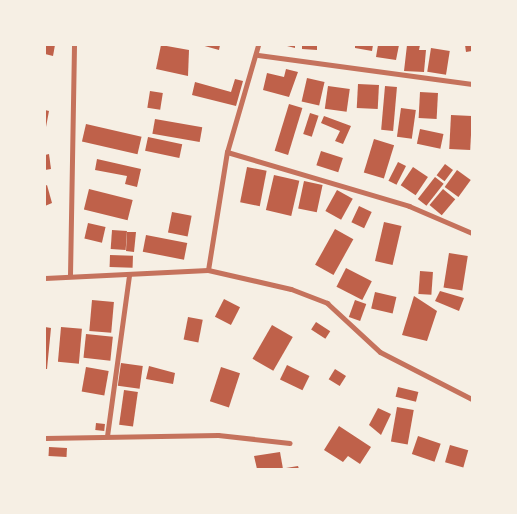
<!DOCTYPE html>
<style>
body{margin:0}
#map{position:relative;width:517px;height:514px;overflow:hidden;background:#f6efe4;font-family:"Exo 2",sans-serif}
div>[style]{position:absolute}
.building>*{inset:0;background:#bf614a;transform-origin:0 0}
.minor>*{height:5px;margin:-2.5px;padding:0 2.5px;transform-origin:2.5px;border-radius:2.5px;background:#c5725c}
span{translate:-50% -50%;white-space:nowrap;text-align:center;line-height:1.15;-webkit-text-stroke:4.5px #f6efe4;paint-order:stroke}
.frame{position:absolute;inset:0;border:46px solid #f6efe4;pointer-events:none}
</style>
<div id="map">
<div class="building">
<i style="clip-path:polygon(45px 45px,55px 45px,53px 56px,45px 54px)"></i>
<i style="clip-path:polygon(161px 45px,189px 50px,188px 76px,156px 69px)"></i>
<i style="clip-path:polygon(201px 45px,220px 45px,219px 50px)"></i>
<i style="clip-path:polygon(283px 45px,295px 45px,295px 48px)"></i>
<i style="clip-path:polygon(302px 45px,317px 45px,317px 50px,302px 49px)"></i>
<i style="clip-path:polygon(355px 45px,373px 45px,372px 51px,355px 48px)"></i>
<i style="clip-path:polygon(378px 45px,399px 45px,396px 60px,376px 57px)"></i>
<i style="clip-path:polygon(407px 45px,420px 45px,419px 50px,426px 50px,424px 72px,404px 71px)"></i>
<i style="clip-path:polygon(465px 45px,472px 45px,472px 51px,466px 52px)"></i>
<i style="left:431px;top:48px;width:19px;height:24px;rotate:9deg"></i>
<i style="clip-path:polygon(286px 69px,298px 72px,289px 97px,263px 90px,267px 73px,284px 77px)"></i>
<i style="left:307px;top:78px;width:18px;height:24px;rotate:13deg"></i>
<i style="clip-path:polygon(235px 79px,243px 81px,236px 106px,192px 95px,195px 82px,231px 92px)"></i>
<i style="left:358px;top:84px;width:21px;height:24px;rotate:3deg"></i>
<i style="left:328px;top:86px;width:22px;height:23px;rotate:8deg"></i>
<i style="left:385px;top:86px;width:12px;height:44px;rotate:5deg"></i>
<i style="left:150px;top:91px;width:13px;height:17px;rotate:9deg"></i>
<i style="left:420px;top:92px;width:18px;height:26px;rotate:3deg"></i>
<i style="left:289px;top:104px;width:14px;height:49px;rotate:17deg"></i>
<i style="left:401px;top:108px;width:15px;height:29px;rotate:8deg"></i>
<i style="clip-path:polygon(45px 110px,49px 111px,46px 127px,45px 127px)"></i>
<i style="left:310px;top:113px;width:9px;height:22px;rotate:18deg"></i>
<i style="left:451px;top:115px;width:21px;height:34px;rotate:3deg"></i>
<i style="clip-path:polygon(324px 116px,351px 126px,343px 144px,335px 141px,340px 131px,321px 123px)"></i>
<i style="left:155px;top:119px;width:48px;height:15px;rotate:10deg"></i>
<i style="left:86px;top:124px;width:57px;height:18px;rotate:13deg"></i>
<i style="left:420px;top:129px;width:24px;height:15px;rotate:12deg"></i>
<i style="left:148px;top:137px;width:35px;height:14px;rotate:12deg"></i>
<i style="left:374px;top:139px;width:21px;height:35px;rotate:17deg"></i>
<i style="left:321px;top:151px;width:23px;height:15px;rotate:18deg"></i>
<i style="clip-path:polygon(49px 154px,51px 169px,45px 170px,45px 155px)"></i>
<i style="clip-path:polygon(97px 159px,141px 169px,137px 187px,125px 184px,127px 176px,95px 170px)"></i>
<i style="left:398px;top:162px;width:9px;height:21px;rotate:27deg"></i>
<i style="left:445px;top:164px;width:10px;height:14px;rotate:37deg"></i>
<i style="left:247px;top:167px;width:20px;height:36px;rotate:11deg"></i>
<i style="left:413px;top:167px;width:18px;height:22px;rotate:34deg"></i>
<i style="left:457px;top:170px;width:17px;height:21px;rotate:36deg"></i>
<i style="left:274px;top:175px;width:26px;height:36px;rotate:13deg"></i>
<i style="left:435px;top:177px;width:11px;height:28px;rotate:38deg"></i>
<i style="left:304px;top:181px;width:19px;height:28px;rotate:12deg"></i>
<i style="clip-path:polygon(47px 185px,52px 203px,45px 206px,45px 186px)"></i>
<i style="left:89px;top:189px;width:45px;height:21px;rotate:14deg"></i>
<i style="left:443px;top:189px;width:16px;height:21px;rotate:40deg"></i>
<i style="left:337px;top:190px;width:18px;height:24px;rotate:29deg"></i>
<i style="left:359px;top:206px;width:14px;height:18px;rotate:25deg"></i>
<i style="left:172px;top:212px;width:20px;height:21px;rotate:11deg"></i>
<i style="left:384px;top:222px;width:18px;height:40px;rotate:13deg"></i>
<i style="left:88px;top:223px;width:18px;height:16px;rotate:13deg"></i>
<i style="left:335px;top:229px;width:21px;height:41px;rotate:29deg"></i>
<i style="left:112px;top:230px;width:15px;height:19px;rotate:4deg"></i>
<i style="clip-path:polygon(127px 232px,136px 232px,134px 252px,126px 251px)"></i>
<i style="left:146px;top:235px;width:42px;height:17px;rotate:11deg"></i>
<i style="left:449px;top:253px;width:19px;height:35px;rotate:9deg"></i>
<i style="left:110px;top:255px;width:23px;height:12px;rotate:2deg"></i>
<i style="left:346px;top:268px;width:29px;height:21px;rotate:27deg"></i>
<i style="left:420px;top:271px;width:13px;height:23px;rotate:4deg"></i>
<i style="clip-path:polygon(440px 291px,464px 298px,459px 311px,435px 301px)"></i>
<i style="left:375px;top:292px;width:22px;height:17px;rotate:13deg"></i>
<i style="clip-path:polygon(414px 296px,437px 311px,427px 341px,402px 335px)"></i>
<i style="left:224px;top:299px;width:18px;height:20px;rotate:27deg"></i>
<i style="left:92px;top:300px;width:22px;height:31px;rotate:5deg"></i>
<i style="left:355px;top:300px;width:12px;height:18px;rotate:20deg"></i>
<i style="left:188px;top:317px;width:15px;height:23px;rotate:11deg"></i>
<i style="left:316px;top:322px;width:17px;height:9px;rotate:33deg"></i>
<i style="left:272px;top:325px;width:24px;height:39px;rotate:30deg"></i>
<i style="clip-path:polygon(45px 327px,51px 328px,47px 369px,45px 369px)"></i>
<i style="left:61px;top:327px;width:21px;height:35px;rotate:5deg"></i>
<i style="left:86px;top:334px;width:27px;height:24px;rotate:6deg"></i>
<i style="left:121px;top:363px;width:22px;height:23px;rotate:8deg"></i>
<i style="left:287px;top:365px;width:25px;height:16px;rotate:26deg"></i>
<i style="clip-path:polygon(149px 366px,175px 373px,173px 384px,146px 379px)"></i>
<i style="left:86px;top:367px;width:23px;height:25px;rotate:10deg"></i>
<i style="left:221px;top:367px;width:20px;height:36px;rotate:18deg"></i>
<i style="left:335px;top:369px;width:13px;height:12px;rotate:32deg"></i>
<i style="left:398px;top:387px;width:21px;height:10px;rotate:14deg"></i>
<i style="left:124px;top:390px;width:14px;height:35px;rotate:8deg"></i>
<i style="left:397px;top:407px;width:17px;height:35px;rotate:10deg"></i>
<i style="clip-path:polygon(378px 408px,391px 414px,381px 435px,369px 425px)"></i>
<i style="left:96px;top:423px;width:9px;height:7px;rotate:6deg"></i>
<i style="clip-path:polygon(339px 426px,371px 447px,360px 464px,348px 456px,343px 462px,324px 450px)"></i>
<i style="left:418px;top:436px;width:24px;height:19px;rotate:19deg"></i>
<i style="left:450px;top:445px;width:19px;height:18px;rotate:16deg"></i>
<i style="left:49px;top:447px;width:18px;height:9px;rotate:3deg"></i>
<i style="clip-path:polygon(280px 452px,283px 469px,257px 469px,254px 456px)"></i>
<i style="clip-path:polygon(298px 466px,299px 469px,286px 469px,286px 468px)"></i>
</div>
<div class="minor">
<i style="left:258px;top:55px;width:216px;rotate:7.7deg"></i>
<i style="left:227px;top:152px;width:190px;rotate:16.5deg"></i>
<i style="left:409px;top:206px;width:69px;rotate:23.2deg"></i>
<i style="left:208px;top:270px;width:120px;rotate:-80.9deg"></i>
<i style="left:227px;top:152px;width:111px;rotate:-73.8deg"></i>
<i style="left:70px;top:275px;width:230px;rotate:-89deg"></i>
<i style="left:45px;top:278px;width:163px;rotate:-2.8deg"></i>
<i style="left:208px;top:270px;width:85px;rotate:12.9deg"></i>
<i style="left:291px;top:289px;width:39px;rotate:21deg"></i>
<i style="left:327px;top:303px;width:72px;rotate:42.8deg"></i>
<i style="left:380px;top:352px;width:103px;rotate:27.1deg"></i>
<i style="left:107px;top:436px;width:162px;rotate:-82.2deg"></i>
<i style="left:45px;top:438px;width:173px;rotate:-1deg"></i>
<i style="left:218px;top:435px;width:72px;rotate:6.3deg"></i>
</div>
<div class="frame"></div>
</div>
